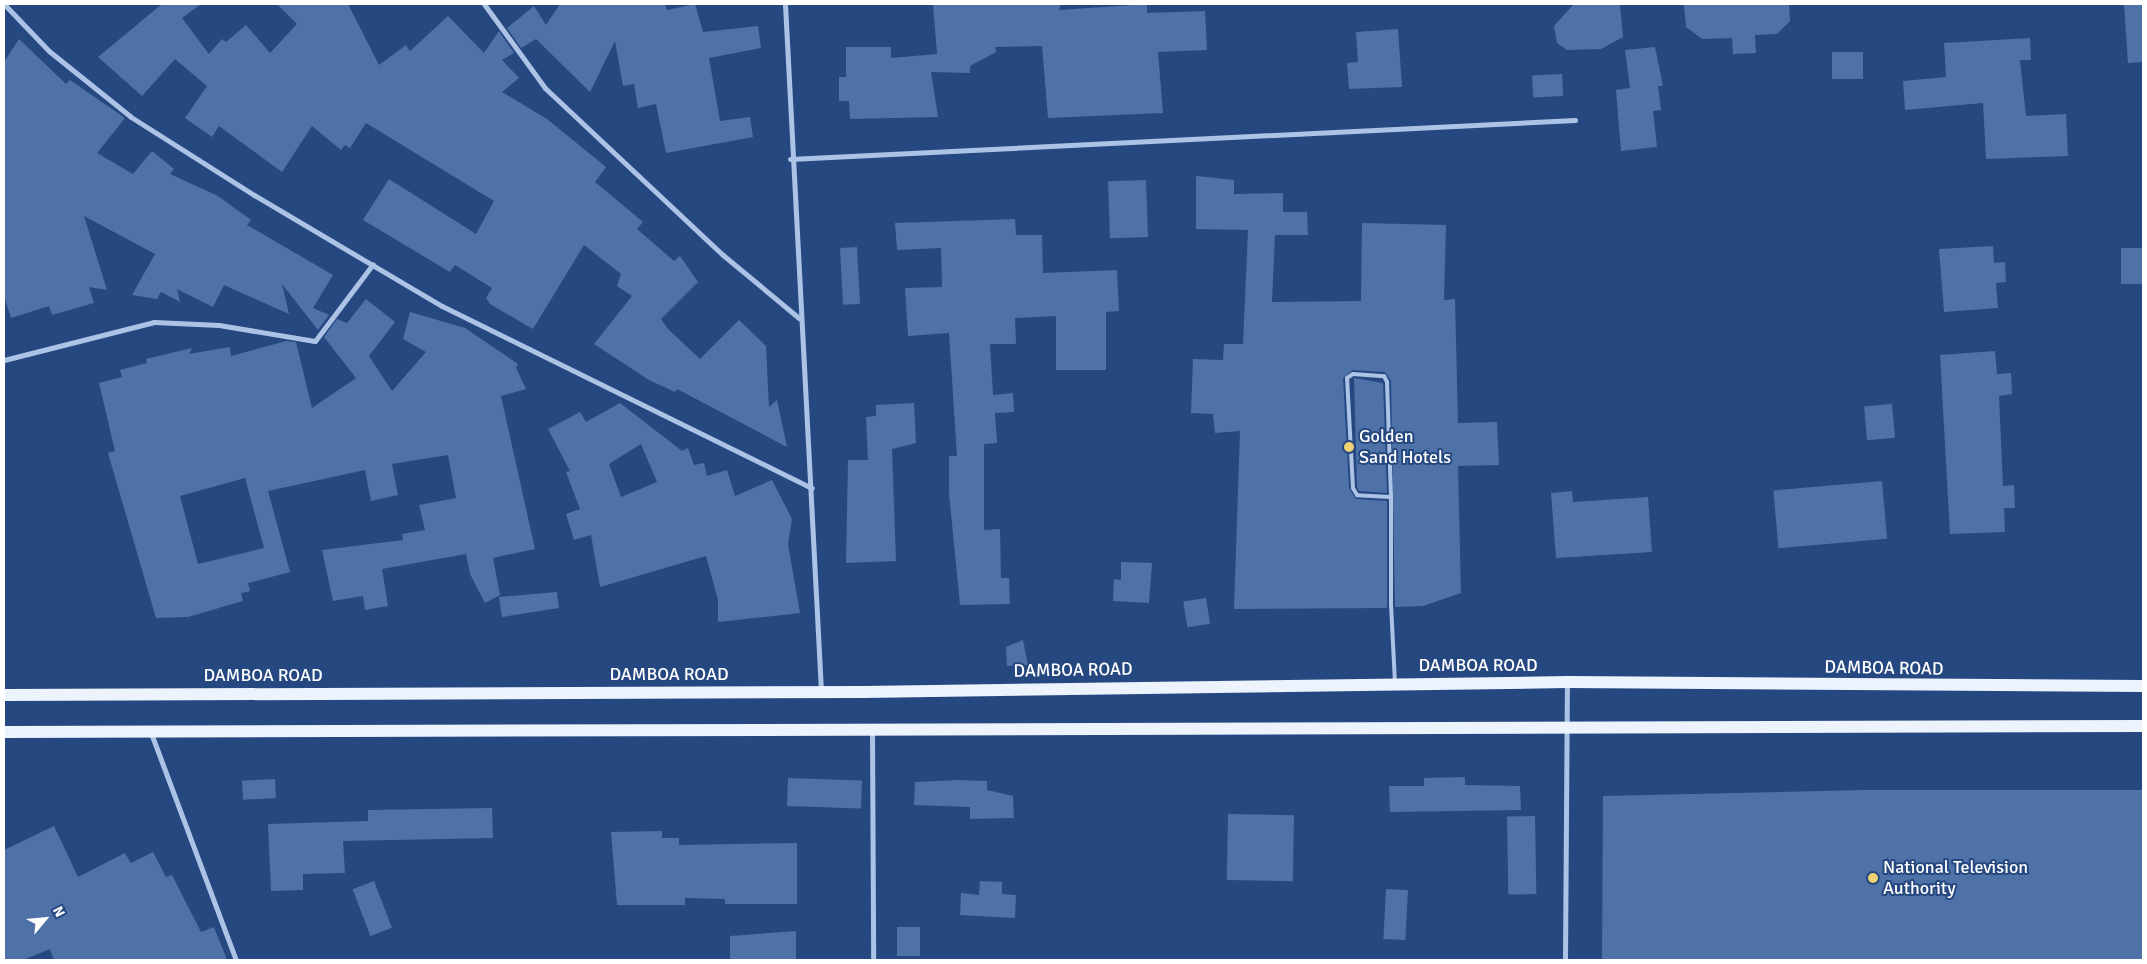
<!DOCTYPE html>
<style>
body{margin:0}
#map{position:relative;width:2147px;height:964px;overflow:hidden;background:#264880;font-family:Signika,sans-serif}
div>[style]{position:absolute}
.building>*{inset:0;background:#4e71a8;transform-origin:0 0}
.service>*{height:4px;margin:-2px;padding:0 2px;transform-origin:2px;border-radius:2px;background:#adc3e6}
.minor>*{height:5px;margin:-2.5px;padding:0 2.5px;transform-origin:2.5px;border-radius:2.5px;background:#adc3e6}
.primary>*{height:12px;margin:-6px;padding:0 6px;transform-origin:6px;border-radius:6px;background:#edf3fd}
.dots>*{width:14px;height:14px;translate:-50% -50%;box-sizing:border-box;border:2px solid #264880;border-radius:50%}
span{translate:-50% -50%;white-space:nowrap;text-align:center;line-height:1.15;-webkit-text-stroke:4px #264880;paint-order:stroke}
.poi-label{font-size:18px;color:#fff}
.left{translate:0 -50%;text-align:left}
.street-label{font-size:18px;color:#fff}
.frame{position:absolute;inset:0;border:5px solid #fff;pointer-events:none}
.north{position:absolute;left:20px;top:894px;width:50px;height:50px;-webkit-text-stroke:4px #264880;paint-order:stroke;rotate:62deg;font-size:14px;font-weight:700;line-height:20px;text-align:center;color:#fff}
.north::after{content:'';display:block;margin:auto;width:18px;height:22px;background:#fff;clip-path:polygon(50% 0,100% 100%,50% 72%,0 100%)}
</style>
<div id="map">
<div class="building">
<i style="clip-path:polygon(162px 4px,201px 4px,182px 18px,209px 54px,222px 39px,226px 42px,246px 25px,270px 53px,297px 24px,277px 4px,348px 4px,379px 65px,406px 45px,410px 51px,448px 16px,484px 53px,499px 31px,514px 53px,502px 60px,519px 78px,502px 92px,547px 119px,606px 167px,595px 182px,643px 222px,637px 229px,674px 261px,680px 256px,698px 282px,661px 319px,668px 329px,700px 359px,739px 320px,766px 346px,769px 407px,777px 400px,787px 447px,677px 389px,675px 392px,649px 380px,594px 344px,632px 296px,617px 286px,621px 274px,584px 245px,533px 329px,490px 304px,486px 298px,492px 288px,455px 265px,450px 272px,363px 220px,389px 179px,476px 234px,494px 201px,366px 123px,350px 148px,345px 145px,341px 150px,312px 126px,282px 172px,219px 126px,212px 137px,185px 118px,207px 86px,175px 59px,142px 96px,98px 57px)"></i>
<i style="clip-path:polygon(560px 4px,665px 4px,667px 10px,695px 4px,703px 32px,758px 26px,761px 48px,709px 58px,720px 121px,750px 117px,753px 137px,666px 153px,656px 104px,638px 108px,634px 84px,623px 86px,615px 41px,590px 92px,536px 39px,521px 48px,507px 28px,534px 6px,546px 25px)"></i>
<i style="clip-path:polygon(933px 4px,1061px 4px,1059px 10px,1147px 4px,1147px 13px,1205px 11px,1207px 50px,1158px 52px,1163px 113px,1048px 118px,1042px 46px,995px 47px,996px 52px,970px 66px,970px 73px,931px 72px,938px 117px,850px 119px,849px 101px,839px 101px,839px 77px,846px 77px,846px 47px,891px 47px,891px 58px,937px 54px)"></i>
<i style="clip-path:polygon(1574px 4px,1620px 4px,1623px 37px,1601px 49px,1567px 50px,1557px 43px,1554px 26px)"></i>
<i style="clip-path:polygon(1684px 4px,1789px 4px,1790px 21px,1777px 34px,1755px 35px,1756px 53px,1733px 54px,1732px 38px,1702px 39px,1686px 27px)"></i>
<i style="clip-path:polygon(2124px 4px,2143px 4px,2143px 62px,2128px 63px)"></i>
<i style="clip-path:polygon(1398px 29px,1402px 87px,1349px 89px,1347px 63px,1358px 62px,1356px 32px)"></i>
<i style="clip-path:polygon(2030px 38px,2031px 60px,2020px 60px,2026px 116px,2066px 114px,2068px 156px,1986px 159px,1983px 103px,1905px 110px,1903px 81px,1946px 77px,1944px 43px)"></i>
<i style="clip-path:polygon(19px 39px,66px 84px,70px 80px,125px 118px,97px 153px,133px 174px,152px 151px,174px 169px,170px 174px,218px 196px,251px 220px,247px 225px,333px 275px,313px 308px,329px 315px,318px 330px,282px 284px,289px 314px,224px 285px,213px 307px,177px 289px,180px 302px,161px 292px,157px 299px,132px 295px,155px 254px,84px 216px,107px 290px,89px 287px,94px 303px,52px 315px,49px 306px,11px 318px,4px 296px,4px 62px)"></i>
<i style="clip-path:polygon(1655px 47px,1663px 86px,1658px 86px,1661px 110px,1653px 111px,1657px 147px,1621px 151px,1616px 90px,1630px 88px,1625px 50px)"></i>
<i style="left:1832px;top:52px;width:31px;height:27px"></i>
<i style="left:1562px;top:74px;width:22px;height:30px;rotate:87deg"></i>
<i style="clip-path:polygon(1196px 176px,1234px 180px,1234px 194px,1283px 193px,1283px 212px,1307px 212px,1308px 235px,1275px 235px,1272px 302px,1361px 301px,1362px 223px,1446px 225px,1444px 300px,1455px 299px,1458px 423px,1497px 422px,1499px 465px,1458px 466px,1461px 593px,1423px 606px,1395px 607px,1391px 381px,1385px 372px,1353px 370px,1343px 378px,1349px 488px,1356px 499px,1387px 501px,1387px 608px,1234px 609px,1240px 431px,1215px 433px,1213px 414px,1191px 413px,1193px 359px,1223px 360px,1224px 344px,1243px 344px,1248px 230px,1196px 229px)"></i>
<i style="left:1146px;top:180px;width:57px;height:38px;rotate:88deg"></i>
<i style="clip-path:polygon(1015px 219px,1016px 235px,1042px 235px,1043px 273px,1117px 270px,1119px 311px,1106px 312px,1106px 370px,1056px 370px,1056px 316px,1015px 318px,1016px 344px,990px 344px,993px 395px,1013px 393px,1014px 412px,995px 413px,997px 443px,984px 444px,984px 530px,1000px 529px,1001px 578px,1009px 578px,1010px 604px,960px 605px,949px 493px,949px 456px,957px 456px,949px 333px,908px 336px,905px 288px,942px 287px,941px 248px,897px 250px,895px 223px)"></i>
<i style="clip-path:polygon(1993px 246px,1994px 263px,2005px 262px,2006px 282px,1996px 283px,1998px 308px,1944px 312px,1939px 249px)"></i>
<i style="left:857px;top:247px;width:57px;height:17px;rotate:87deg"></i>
<i style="left:2143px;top:248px;width:36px;height:22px;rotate:90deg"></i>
<i style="clip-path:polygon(evenodd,366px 299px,395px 322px,369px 356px,392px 391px,426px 352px,403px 339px,410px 312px,465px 328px,518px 364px,516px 368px,526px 389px,501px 396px,535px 549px,493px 558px,500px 595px,485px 603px,470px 574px,466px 554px,382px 569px,388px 606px,365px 610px,363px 596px,333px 601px,322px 550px,403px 540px,402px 534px,425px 530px,419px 505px,456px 498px,448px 455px,392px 464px,398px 495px,371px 501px,365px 470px,268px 491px,290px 572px,248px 583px,250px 591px,241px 593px,243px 601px,188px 617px,156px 618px,108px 453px,115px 451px,99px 383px,122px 377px,120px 370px,147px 363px,146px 359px,192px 348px,189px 354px,230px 347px,231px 356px,286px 341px,296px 342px,312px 408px,356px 378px,324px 337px,337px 319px,347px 323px,366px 299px,245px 478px,264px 548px,198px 564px,180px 496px,245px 478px)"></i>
<i style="clip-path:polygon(1995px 351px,1997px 374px,2011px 373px,2012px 394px,1999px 396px,2003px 486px,2014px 485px,2015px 508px,2004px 508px,2005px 532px,1950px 534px,1940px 355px)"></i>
<i style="clip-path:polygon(1354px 378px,1383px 383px,1387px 493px,1359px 491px,1357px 487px)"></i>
<i style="clip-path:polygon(evenodd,620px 403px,682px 451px,688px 448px,694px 465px,704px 463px,707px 476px,727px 470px,735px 496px,772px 480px,792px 519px,788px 544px,800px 613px,718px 622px,718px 600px,706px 556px,600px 587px,591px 535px,574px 540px,566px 514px,580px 509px,566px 472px,570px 471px,548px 429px,580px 412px,586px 422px,620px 403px,641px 444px,657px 482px,621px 497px,609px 464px,641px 444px)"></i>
<i style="clip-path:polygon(914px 403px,916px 443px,892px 449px,896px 561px,846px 563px,848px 460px,868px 460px,866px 417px,876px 416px,876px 405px)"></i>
<i style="left:1892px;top:404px;width:34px;height:28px;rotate:85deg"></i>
<i style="left:1882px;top:481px;width:58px;height:109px;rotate:85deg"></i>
<i style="clip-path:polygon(1572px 491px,1573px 502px,1648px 497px,1652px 552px,1556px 558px,1551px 493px)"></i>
<i style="clip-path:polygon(1121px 562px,1152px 563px,1149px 603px,1113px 601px,1114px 579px,1121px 580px)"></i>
<i style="clip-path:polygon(557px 592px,559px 608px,502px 617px,499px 597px)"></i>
<i style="left:1206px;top:598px;width:26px;height:23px;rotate:81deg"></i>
<i style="clip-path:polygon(1023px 640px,1028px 665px,1007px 666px,1006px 647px)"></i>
<i style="clip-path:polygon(1465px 777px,1465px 785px,1520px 786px,1521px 810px,1390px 812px,1389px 786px,1424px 786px,1424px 778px)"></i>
<i style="left:788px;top:778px;width:74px;height:28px;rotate:2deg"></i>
<i style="left:275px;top:779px;width:19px;height:33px;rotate:87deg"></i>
<i style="clip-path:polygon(959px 780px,987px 781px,987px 790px,1013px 796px,1014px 818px,970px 819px,970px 807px,914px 805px,915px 782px)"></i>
<i style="clip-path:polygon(1864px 790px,2143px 790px,2143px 960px,1602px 960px,1603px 796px)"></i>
<i style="clip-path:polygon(492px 808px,493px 838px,343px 841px,345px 873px,303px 874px,303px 890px,271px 891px,268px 824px,368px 821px,368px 810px)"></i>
<i style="left:1228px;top:814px;width:66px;height:66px;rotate:1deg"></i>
<i style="left:1535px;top:816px;width:78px;height:28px;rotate:89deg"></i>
<i style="clip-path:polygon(54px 826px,78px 877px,125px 853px,131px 863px,153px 852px,166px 877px,172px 875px,201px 932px,214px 927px,227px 960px,54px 960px,50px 949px,23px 960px,4px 960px,4px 850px)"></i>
<i style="clip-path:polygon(662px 831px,662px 838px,679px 838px,679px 845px,797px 843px,797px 904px,725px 904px,725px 899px,685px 898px,685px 905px,617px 905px,611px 832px)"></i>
<i style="left:374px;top:881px;width:50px;height:23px;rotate:69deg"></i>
<i style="clip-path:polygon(980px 881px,1002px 882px,1002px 894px,1016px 895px,1015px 918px,960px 915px,961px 893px,979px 895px)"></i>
<i style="left:1386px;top:889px;width:22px;height:50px;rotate:3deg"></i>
<i style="left:897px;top:927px;width:23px;height:29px"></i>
<i style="clip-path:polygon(796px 931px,796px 960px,730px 960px,730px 936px)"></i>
</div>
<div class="service">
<i style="left:1391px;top:497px;width:34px;rotate:-177deg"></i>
<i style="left:1357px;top:495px;width:8px;rotate:-120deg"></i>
<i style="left:1353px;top:488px;width:110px;rotate:-93.1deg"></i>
<i style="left:1347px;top:378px;width:7px;rotate:-34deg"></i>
<i style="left:1353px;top:374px;width:31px;rotate:4deg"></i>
<i style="left:1384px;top:376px;width:7px;rotate:63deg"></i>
<i style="left:1387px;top:382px;width:115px;rotate:88deg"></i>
<i style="left:1391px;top:497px;width:107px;rotate:90deg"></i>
<i style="left:1391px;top:604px;width:78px;rotate:87.1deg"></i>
</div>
<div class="minor">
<i style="left:4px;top:4px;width:65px;rotate:46.2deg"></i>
<i style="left:49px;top:51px;width:105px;rotate:38.8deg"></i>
<i style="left:131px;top:117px;width:146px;rotate:32.4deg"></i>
<i style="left:254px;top:195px;width:218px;rotate:30.6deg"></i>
<i style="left:442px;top:306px;width:412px;rotate:26.2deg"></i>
<i style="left:484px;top:4px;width:104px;rotate:54deg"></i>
<i style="left:545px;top:88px;width:244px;rotate:43.2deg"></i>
<i style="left:723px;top:255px;width:99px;rotate:39.7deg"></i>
<i style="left:785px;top:4px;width:688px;rotate:87deg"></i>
<i style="left:790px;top:159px;width:786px;rotate:-2.84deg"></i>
<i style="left:4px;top:360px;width:155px;rotate:-14.2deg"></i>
<i style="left:154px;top:322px;width:65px;rotate:2.6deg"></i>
<i style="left:219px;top:325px;width:97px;rotate:9.5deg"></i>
<i style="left:315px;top:341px;width:96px;rotate:-53deg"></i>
<i style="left:872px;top:731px;width:229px;rotate:89.7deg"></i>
<i style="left:151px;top:733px;width:242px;rotate:69.5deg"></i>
<i style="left:1565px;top:960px;width:277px;rotate:-89.6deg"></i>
</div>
<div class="primary">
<i style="left:4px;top:695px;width:860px;rotate:-0.2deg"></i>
<i style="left:864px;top:692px;width:703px;rotate:-0.81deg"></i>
<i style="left:1567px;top:682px;width:576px;rotate:0.4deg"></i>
<i style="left:4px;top:732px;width:2139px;rotate:-0.16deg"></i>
</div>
<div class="dots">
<i style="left:1349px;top:447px;background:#efd272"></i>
<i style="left:1873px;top:878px;background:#efd272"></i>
</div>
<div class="poi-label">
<span class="left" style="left:1359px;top:447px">Golden<br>Sand Hotels</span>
<span class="left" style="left:1883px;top:878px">National Television<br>Authority</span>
</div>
<div class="street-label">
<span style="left:1478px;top:665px">DAMBOA ROAD</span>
<span style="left:1884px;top:668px;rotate:1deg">DAMBOA ROAD</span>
<span style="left:1073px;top:670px;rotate:-1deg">DAMBOA ROAD</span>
<span style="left:669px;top:674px">DAMBOA ROAD</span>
<span style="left:263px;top:675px">DAMBOA ROAD</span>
</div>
<div class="frame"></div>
<div class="north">N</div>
</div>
